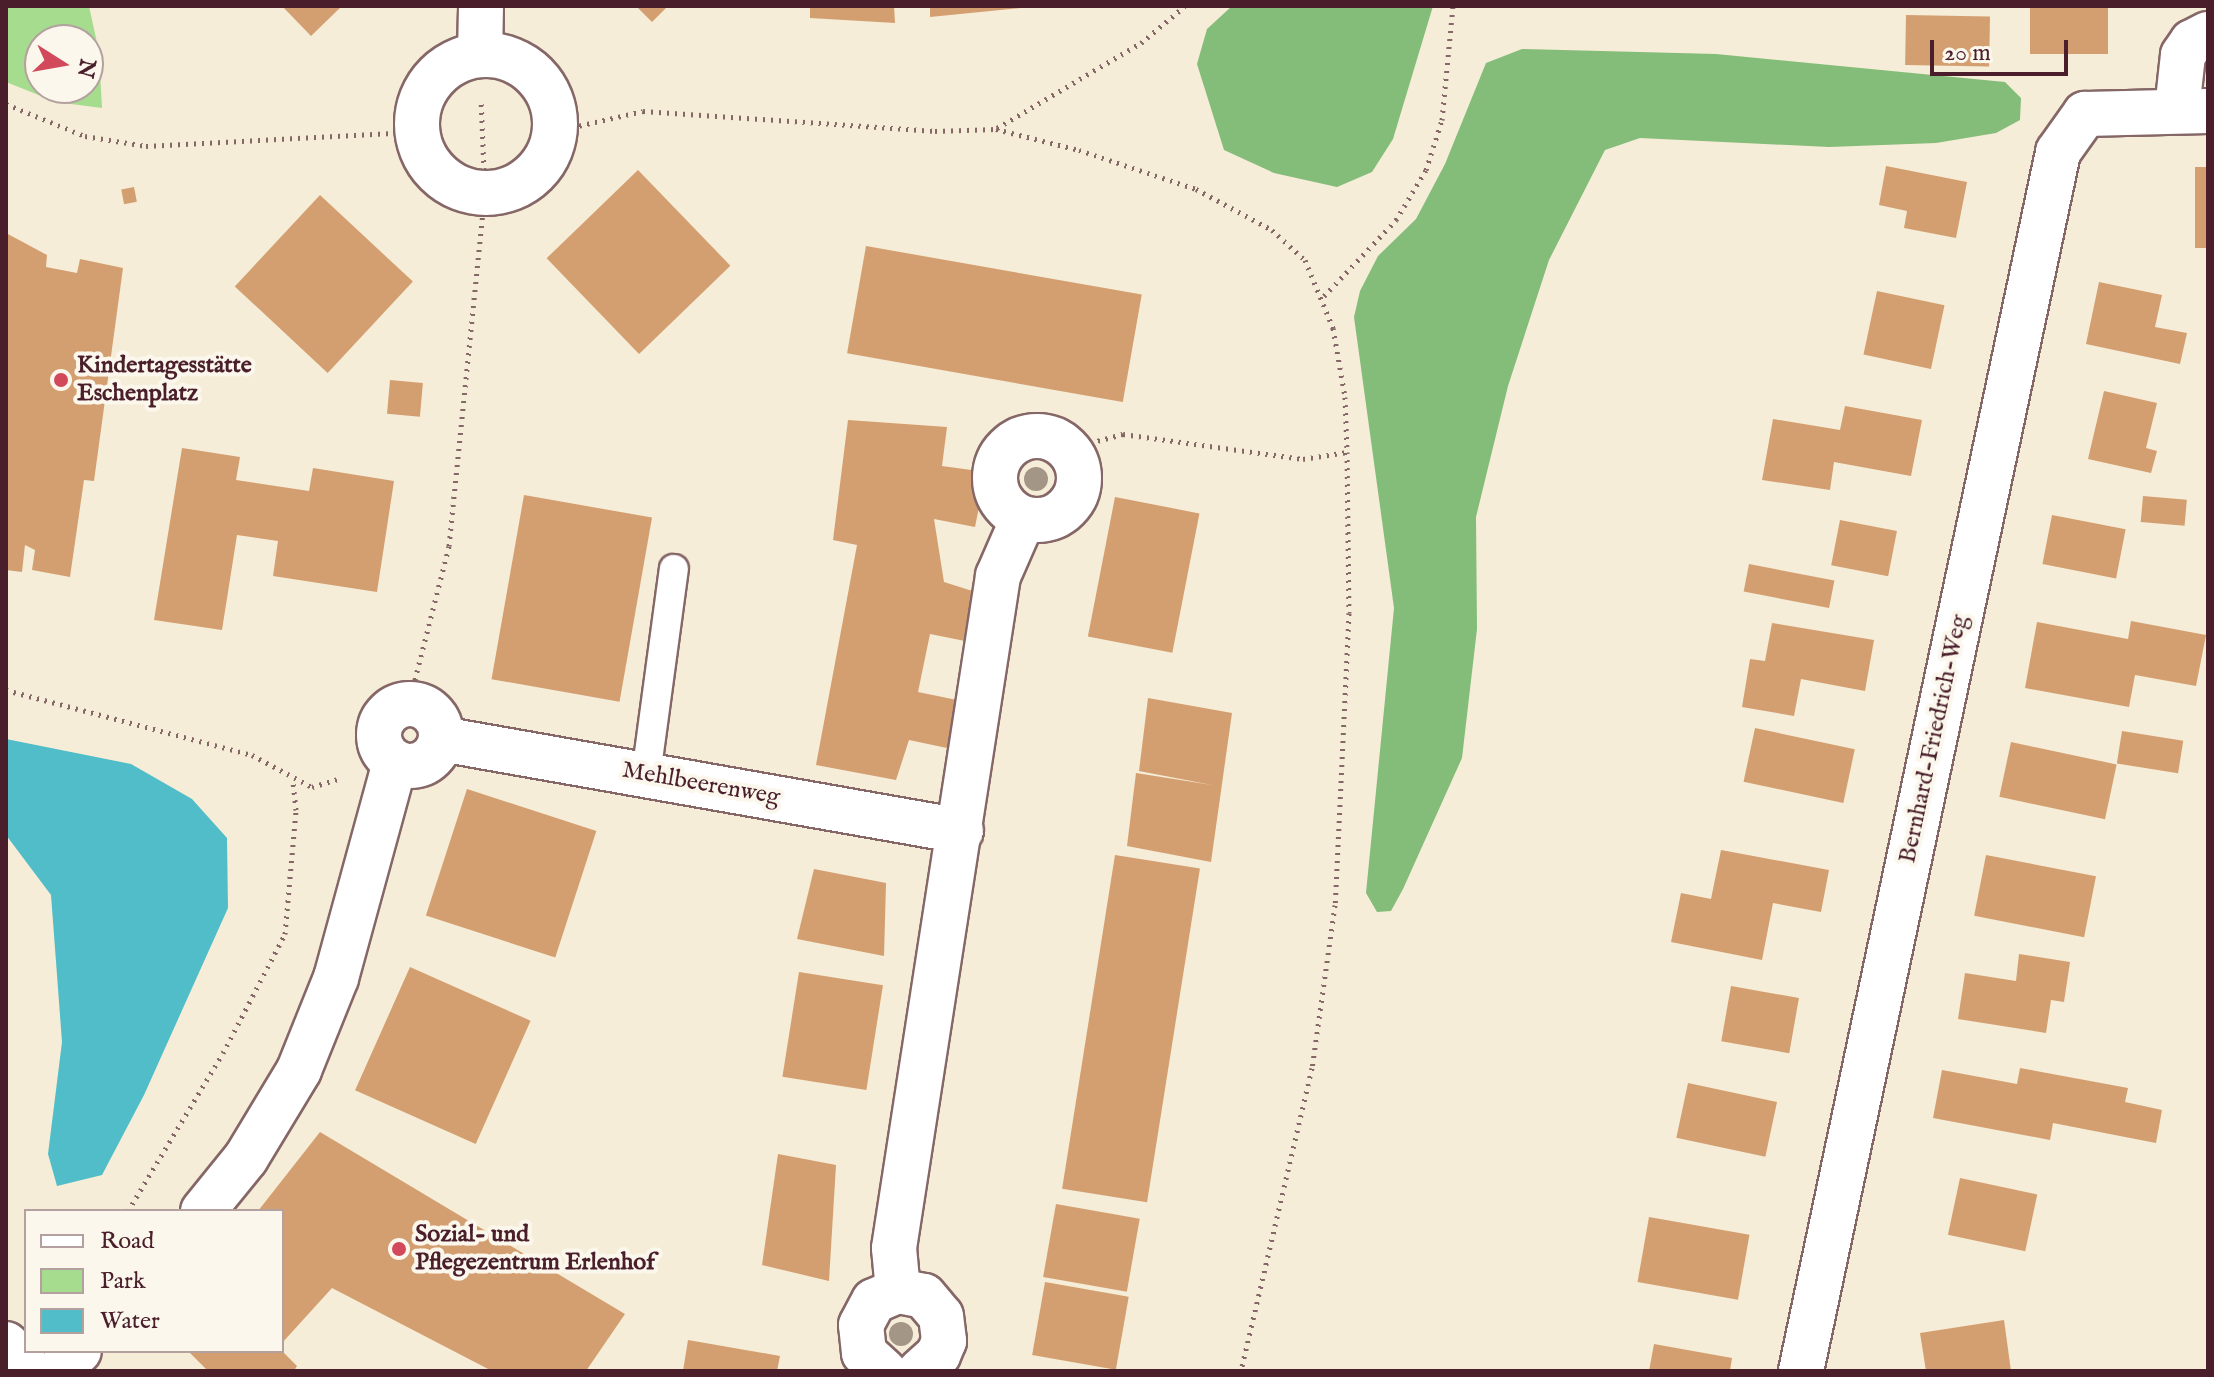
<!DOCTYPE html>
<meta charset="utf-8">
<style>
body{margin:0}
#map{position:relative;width:2214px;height:1377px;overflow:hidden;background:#f5edd7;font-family:"IM FELL English",serif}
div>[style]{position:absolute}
.green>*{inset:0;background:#a5dc8e}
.forest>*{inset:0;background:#84bc79}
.water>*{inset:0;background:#50bdc9}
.building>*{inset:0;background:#d49f70;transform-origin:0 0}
.path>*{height:5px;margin-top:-2.5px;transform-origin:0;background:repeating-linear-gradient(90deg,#866767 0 2px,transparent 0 8px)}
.roads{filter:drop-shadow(2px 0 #866767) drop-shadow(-2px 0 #866767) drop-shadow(0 2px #866767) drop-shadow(0 -2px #866767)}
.lane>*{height:28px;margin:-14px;padding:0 14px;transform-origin:14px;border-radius:14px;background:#fff}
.street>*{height:44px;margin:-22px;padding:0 22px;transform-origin:22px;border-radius:22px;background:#fff}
.street>.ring{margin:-22px;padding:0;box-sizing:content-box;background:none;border:44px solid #fff;border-radius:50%}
.trees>*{width:24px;height:24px;margin:-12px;border-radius:50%;background:#a49686}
.dots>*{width:22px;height:22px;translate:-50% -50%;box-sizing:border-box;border:4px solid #fbf7ec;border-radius:50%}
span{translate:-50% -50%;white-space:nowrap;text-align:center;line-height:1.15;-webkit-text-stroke:8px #fbf7ec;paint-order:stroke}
.poi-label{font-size:24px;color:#4a1f2b;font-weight:700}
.left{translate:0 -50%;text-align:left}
.street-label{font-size:24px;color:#4a1f2b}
.frame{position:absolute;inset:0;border:8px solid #4a1f2b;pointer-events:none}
.legend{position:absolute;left:24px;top:1209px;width:260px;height:144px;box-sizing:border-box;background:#fbf7ec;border:2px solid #b4a19f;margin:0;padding:10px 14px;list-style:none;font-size:24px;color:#4a1f2b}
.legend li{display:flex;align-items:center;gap:16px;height:40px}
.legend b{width:40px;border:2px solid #b4a19f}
.north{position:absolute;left:24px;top:24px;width:80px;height:80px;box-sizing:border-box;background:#fbf7ec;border:2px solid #b4a19f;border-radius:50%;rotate:101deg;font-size:22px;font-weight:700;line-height:32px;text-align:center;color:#4a1f2b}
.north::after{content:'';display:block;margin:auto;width:28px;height:36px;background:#d1495b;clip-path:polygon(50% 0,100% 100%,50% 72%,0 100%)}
.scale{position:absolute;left:1930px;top:40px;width:138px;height:36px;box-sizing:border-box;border:4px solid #4a1f2b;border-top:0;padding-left:10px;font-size:24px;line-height:28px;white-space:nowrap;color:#4a1f2b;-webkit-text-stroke:6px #fbf7ec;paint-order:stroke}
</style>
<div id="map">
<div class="green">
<i style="clip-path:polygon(evenodd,6px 6px,89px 6px,99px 52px,102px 108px,56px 102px,6px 82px,6px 6px,40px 40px,88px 40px,88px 88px,40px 88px,40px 40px)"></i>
</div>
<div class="forest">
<i style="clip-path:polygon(1232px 6px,1433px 6px,1393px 139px,1372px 172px,1337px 187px,1274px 173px,1224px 150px,1197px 64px,1207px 29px)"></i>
<i style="clip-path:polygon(1522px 49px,1716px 54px,2005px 82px,2021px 98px,2020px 120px,1996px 133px,1936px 143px,1829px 147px,1640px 138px,1605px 150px,1549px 260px,1508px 386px,1476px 517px,1477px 629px,1462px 758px,1403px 889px,1391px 911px,1377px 912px,1366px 893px,1394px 608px,1354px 317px,1360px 291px,1378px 256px,1416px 219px,1445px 164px,1486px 63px)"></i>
</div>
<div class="water">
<i style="clip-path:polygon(6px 739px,131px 764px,192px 799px,227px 838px,228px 908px,144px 1095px,102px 1175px,57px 1186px,48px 1154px,62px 1042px,51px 895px,6px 835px)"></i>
</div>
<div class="building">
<i style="clip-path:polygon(282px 6px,342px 6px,311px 36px)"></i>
<i style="clip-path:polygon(636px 6px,668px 6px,652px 22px)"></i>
<i style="clip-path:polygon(810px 6px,894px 6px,895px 23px,810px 18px)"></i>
<i style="clip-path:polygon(930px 6px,1021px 6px,1021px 8px,930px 17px)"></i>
<i style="left:2030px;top:6px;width:78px;height:48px"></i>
<i style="left:1906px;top:15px;width:84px;height:50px;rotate:1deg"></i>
<i style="clip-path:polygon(1886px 166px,1967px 182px,1956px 238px,1904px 228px,1907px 211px,1879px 205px)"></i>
<i style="left:2195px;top:167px;width:13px;height:81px"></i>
<i style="left:638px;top:170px;width:133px;height:127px;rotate:46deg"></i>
<i style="left:134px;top:187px;width:15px;height:13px;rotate:79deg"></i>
<i style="left:320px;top:195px;width:127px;height:125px;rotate:43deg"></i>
<i style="clip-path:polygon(6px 233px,47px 255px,46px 267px,77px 273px,80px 259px,123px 268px,94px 481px,84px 480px,70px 577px,32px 570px,35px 550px,25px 545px,22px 572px,6px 570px)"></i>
<i style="left:866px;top:246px;width:280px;height:109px;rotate:10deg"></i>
<i style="clip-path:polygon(2099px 282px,2162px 295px,2155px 327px,2187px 333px,2180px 364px,2086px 344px)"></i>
<i style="left:1877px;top:291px;width:69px;height:65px;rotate:12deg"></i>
<i style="left:390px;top:380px;width:33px;height:34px;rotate:5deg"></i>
<i style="clip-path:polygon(2104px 391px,2157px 403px,2146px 448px,2157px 451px,2151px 473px,2088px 459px)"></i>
<i style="clip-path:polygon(1845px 406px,1922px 420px,1911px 476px,1834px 462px,1830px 490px,1762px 480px,1773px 419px,1840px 430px)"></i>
<i style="clip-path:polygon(848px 420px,947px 427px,942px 466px,986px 472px,975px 527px,934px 519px,944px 582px,985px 595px,975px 643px,930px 634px,918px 692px,957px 700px,947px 748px,909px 740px,896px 780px,816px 765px,857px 545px,833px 540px)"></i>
<i style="clip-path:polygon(182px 448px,240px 457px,236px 480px,309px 491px,313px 468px,394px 481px,377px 592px,273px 576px,278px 541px,237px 535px,222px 630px,154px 620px)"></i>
<i style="left:524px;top:495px;width:130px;height:187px;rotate:10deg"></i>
<i style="left:2143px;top:496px;width:44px;height:26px;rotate:5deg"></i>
<i style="left:1115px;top:497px;width:86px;height:142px;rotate:11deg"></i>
<i style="left:2052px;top:515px;width:75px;height:50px;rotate:11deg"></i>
<i style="left:1840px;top:520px;width:58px;height:46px;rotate:11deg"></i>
<i style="left:1749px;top:564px;width:87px;height:28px;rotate:11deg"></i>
<i style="clip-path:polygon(2131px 621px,2206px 635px,2196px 686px,2135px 675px,2129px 707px,2025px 688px,2037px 622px,2128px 639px)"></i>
<i style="clip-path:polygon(1772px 623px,1874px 640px,1865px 691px,1801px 679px,1794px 716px,1742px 707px,1750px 659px,1765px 661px)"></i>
<i style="clip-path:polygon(1148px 698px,1232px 713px,1211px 862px,1127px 846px,1136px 773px,1212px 785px,1139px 771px)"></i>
<i style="left:1755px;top:728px;width:102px;height:55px;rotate:12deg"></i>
<i style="left:2122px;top:731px;width:62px;height:33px;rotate:9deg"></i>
<i style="left:2011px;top:742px;width:108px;height:56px;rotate:12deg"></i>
<i style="left:467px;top:789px;width:136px;height:133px;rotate:18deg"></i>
<i style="clip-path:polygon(1721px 850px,1829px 870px,1821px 912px,1773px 903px,1762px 960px,1671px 942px,1681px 893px,1711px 899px)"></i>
<i style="left:1115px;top:855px;width:86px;height:338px;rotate:9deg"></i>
<i style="left:1986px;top:855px;width:112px;height:62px;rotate:11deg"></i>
<i style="clip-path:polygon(814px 869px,886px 883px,884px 956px,797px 939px)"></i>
<i style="clip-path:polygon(2019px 954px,2070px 962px,2064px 1002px,2051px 1000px,2046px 1033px,1958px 1019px,1965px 973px,2016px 981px)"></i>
<i style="left:410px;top:967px;width:132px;height:135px;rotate:24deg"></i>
<i style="left:799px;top:972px;width:85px;height:106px;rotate:9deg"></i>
<i style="left:1731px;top:986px;width:69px;height:56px;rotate:10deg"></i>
<i style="clip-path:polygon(2020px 1068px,2128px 1088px,2125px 1102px,2162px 1110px,2156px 1143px,2053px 1123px,2050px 1140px,1933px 1118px,1942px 1070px,2017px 1084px)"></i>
<i style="left:1688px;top:1083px;width:91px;height:56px;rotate:12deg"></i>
<i style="clip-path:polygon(320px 1132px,625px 1314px,586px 1371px,492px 1371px,332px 1288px,282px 1343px,282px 1211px,258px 1211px)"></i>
<i style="clip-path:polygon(778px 1154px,836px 1165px,829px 1281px,762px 1265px)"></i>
<i style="left:1960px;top:1178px;width:79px;height:58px;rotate:12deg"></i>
<i style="left:1056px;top:1204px;width:85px;height:74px;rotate:10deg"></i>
<i style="left:1649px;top:1217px;width:102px;height:66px;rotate:10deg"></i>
<i style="left:1045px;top:1282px;width:85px;height:74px;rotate:10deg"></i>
<i style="clip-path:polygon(2004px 1320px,2011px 1371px,1926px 1371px,1920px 1333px)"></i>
<i style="clip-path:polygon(688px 1340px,780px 1356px,777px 1371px,683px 1371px)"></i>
<i style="clip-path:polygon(1654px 1344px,1732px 1358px,1730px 1371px,1649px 1371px)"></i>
<i style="clip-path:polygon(188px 1351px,282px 1351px,297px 1366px,294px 1371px,208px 1371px)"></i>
</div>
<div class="path">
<i style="left:6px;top:104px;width:85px;rotate:22.1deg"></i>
<i style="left:85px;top:136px;width:62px;rotate:9.3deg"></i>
<i style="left:146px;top:146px;width:271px;rotate:-3deg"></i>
<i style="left:997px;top:128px;width:167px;rotate:-30.6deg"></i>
<i style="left:1141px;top:43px;width:57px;rotate:-40.1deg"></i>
<i style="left:556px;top:131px;width:89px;rotate:-12.9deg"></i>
<i style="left:643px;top:111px;width:293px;rotate:3.9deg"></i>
<i style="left:935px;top:131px;width:61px;rotate:-1.9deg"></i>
<i style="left:996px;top:129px;width:86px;rotate:14.2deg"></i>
<i style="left:1079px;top:150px;width:123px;rotate:18.4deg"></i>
<i style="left:1196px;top:189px;width:86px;rotate:28.3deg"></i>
<i style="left:1272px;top:230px;width:45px;rotate:42.3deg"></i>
<i style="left:1305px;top:260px;width:74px;rotate:67.6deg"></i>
<i style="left:1333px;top:328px;width:70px;rotate:80.1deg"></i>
<i style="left:1345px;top:397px;width:55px;rotate:87.9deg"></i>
<i style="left:1324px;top:296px;width:105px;rotate:-46.5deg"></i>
<i style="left:1396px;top:220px;width:58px;rotate:-59deg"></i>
<i style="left:1426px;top:170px;width:52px;rotate:-72.3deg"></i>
<i style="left:1442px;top:120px;width:115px;rotate:-84.5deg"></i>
<i style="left:1067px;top:449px;width:58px;rotate:-15deg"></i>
<i style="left:1123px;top:434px;width:182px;rotate:7.9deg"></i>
<i style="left:1303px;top:459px;width:45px;rotate:-9deg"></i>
<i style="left:1347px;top:452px;width:161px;rotate:89.3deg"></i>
<i style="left:1349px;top:613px;width:292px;rotate:92.7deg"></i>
<i style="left:1335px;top:905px;width:165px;rotate:98deg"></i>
<i style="left:1312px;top:1068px;width:311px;rotate:103.2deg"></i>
<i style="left:6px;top:690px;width:254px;rotate:14.8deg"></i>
<i style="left:252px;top:755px;width:68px;rotate:28.1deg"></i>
<i style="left:312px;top:787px;width:31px;rotate:-17deg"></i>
<i style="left:409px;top:703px;width:162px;rotate:-75.7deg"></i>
<i style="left:449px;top:546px;width:354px;rotate:-84.2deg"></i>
<i style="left:485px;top:194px;width:94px;rotate:-92.4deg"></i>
<i style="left:128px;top:1211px;width:184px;rotate:-59deg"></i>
<i style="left:223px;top:1053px;width:134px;rotate:-62.5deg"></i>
<i style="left:285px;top:934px;width:124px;rotate:-84.9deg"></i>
<i style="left:296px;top:810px;width:30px;rotate:-96deg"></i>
</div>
<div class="roads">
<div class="lane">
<i style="left:646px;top:775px;width:208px;rotate:-82.3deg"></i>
</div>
<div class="street">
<i style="left:480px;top:55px;width:49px;rotate:-88.8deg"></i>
<i class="ring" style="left:417px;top:55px;width:94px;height:94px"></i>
<i style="left:2177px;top:110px;width:55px;rotate:-83.8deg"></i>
<i style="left:2183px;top:55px;width:16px;rotate:-55deg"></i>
<i style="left:2192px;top:42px;width:18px;rotate:-27deg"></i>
<i class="ring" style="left:995px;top:436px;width:40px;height:40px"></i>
<i class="ring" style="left:379px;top:704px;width:18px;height:18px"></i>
<i style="left:441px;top:739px;width:528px;rotate:10.03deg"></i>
<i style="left:203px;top:1211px;width:68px;rotate:-50.9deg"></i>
<i style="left:246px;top:1158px;width:103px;rotate:-58.9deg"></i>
<i style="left:299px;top:1070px;width:99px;rotate:-68.1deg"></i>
<i style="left:336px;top:978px;width:224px;rotate:-74.7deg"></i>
<i style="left:898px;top:1291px;width:43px;rotate:-95.3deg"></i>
<i style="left:894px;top:1248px;width:680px;rotate:-81.2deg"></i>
<i style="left:998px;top:576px;width:62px;rotate:-66.3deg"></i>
<i style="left:6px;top:1344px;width:36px;rotate:48deg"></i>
<i style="left:58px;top:1371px;width:29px;rotate:-44deg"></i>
<i style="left:884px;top:1371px;width:27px;rotate:-138deg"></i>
<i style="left:864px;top:1353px;width:28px;rotate:-96deg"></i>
<i style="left:861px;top:1325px;width:27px;rotate:-62deg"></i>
<i style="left:874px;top:1301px;width:26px;rotate:-23deg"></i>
<i style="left:898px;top:1291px;width:26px;rotate:11deg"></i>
<i style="left:924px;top:1296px;width:26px;rotate:50deg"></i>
<i style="left:941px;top:1316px;width:25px;rotate:83deg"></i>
<i style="left:944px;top:1341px;width:15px;rotate:113deg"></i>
<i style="left:938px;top:1355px;width:24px;rotate:138deg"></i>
<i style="left:1801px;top:1371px;width:1246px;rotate:-78.09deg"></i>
<i style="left:2058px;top:152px;width:47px;rotate:-54.6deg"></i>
<i style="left:2085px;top:114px;width:123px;rotate:-1.4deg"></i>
</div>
</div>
<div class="trees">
<i style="left:1036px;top:479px"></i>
<i style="left:901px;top:1334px"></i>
</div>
<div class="dots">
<i style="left:61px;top:380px;background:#d1495b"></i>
<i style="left:399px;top:1249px;background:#d1495b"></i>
</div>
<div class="poi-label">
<span class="left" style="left:77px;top:380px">Kindertagesstätte<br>Eschenplatz</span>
<span class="left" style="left:415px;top:1249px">Sozial- und<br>Pflegezentrum Erlenhof</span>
</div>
<div class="street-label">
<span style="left:1934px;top:739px;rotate:-78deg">Bernhard-Friedrich-Weg</span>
<span style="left:701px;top:784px;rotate:10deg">Mehlbeerenweg</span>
</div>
<div class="frame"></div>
<ul class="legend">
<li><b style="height:10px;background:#fff"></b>Road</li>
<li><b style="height:22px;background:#a5dc8e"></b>Park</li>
<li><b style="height:22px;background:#50bdc9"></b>Water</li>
</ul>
<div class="north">N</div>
<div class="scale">20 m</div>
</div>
